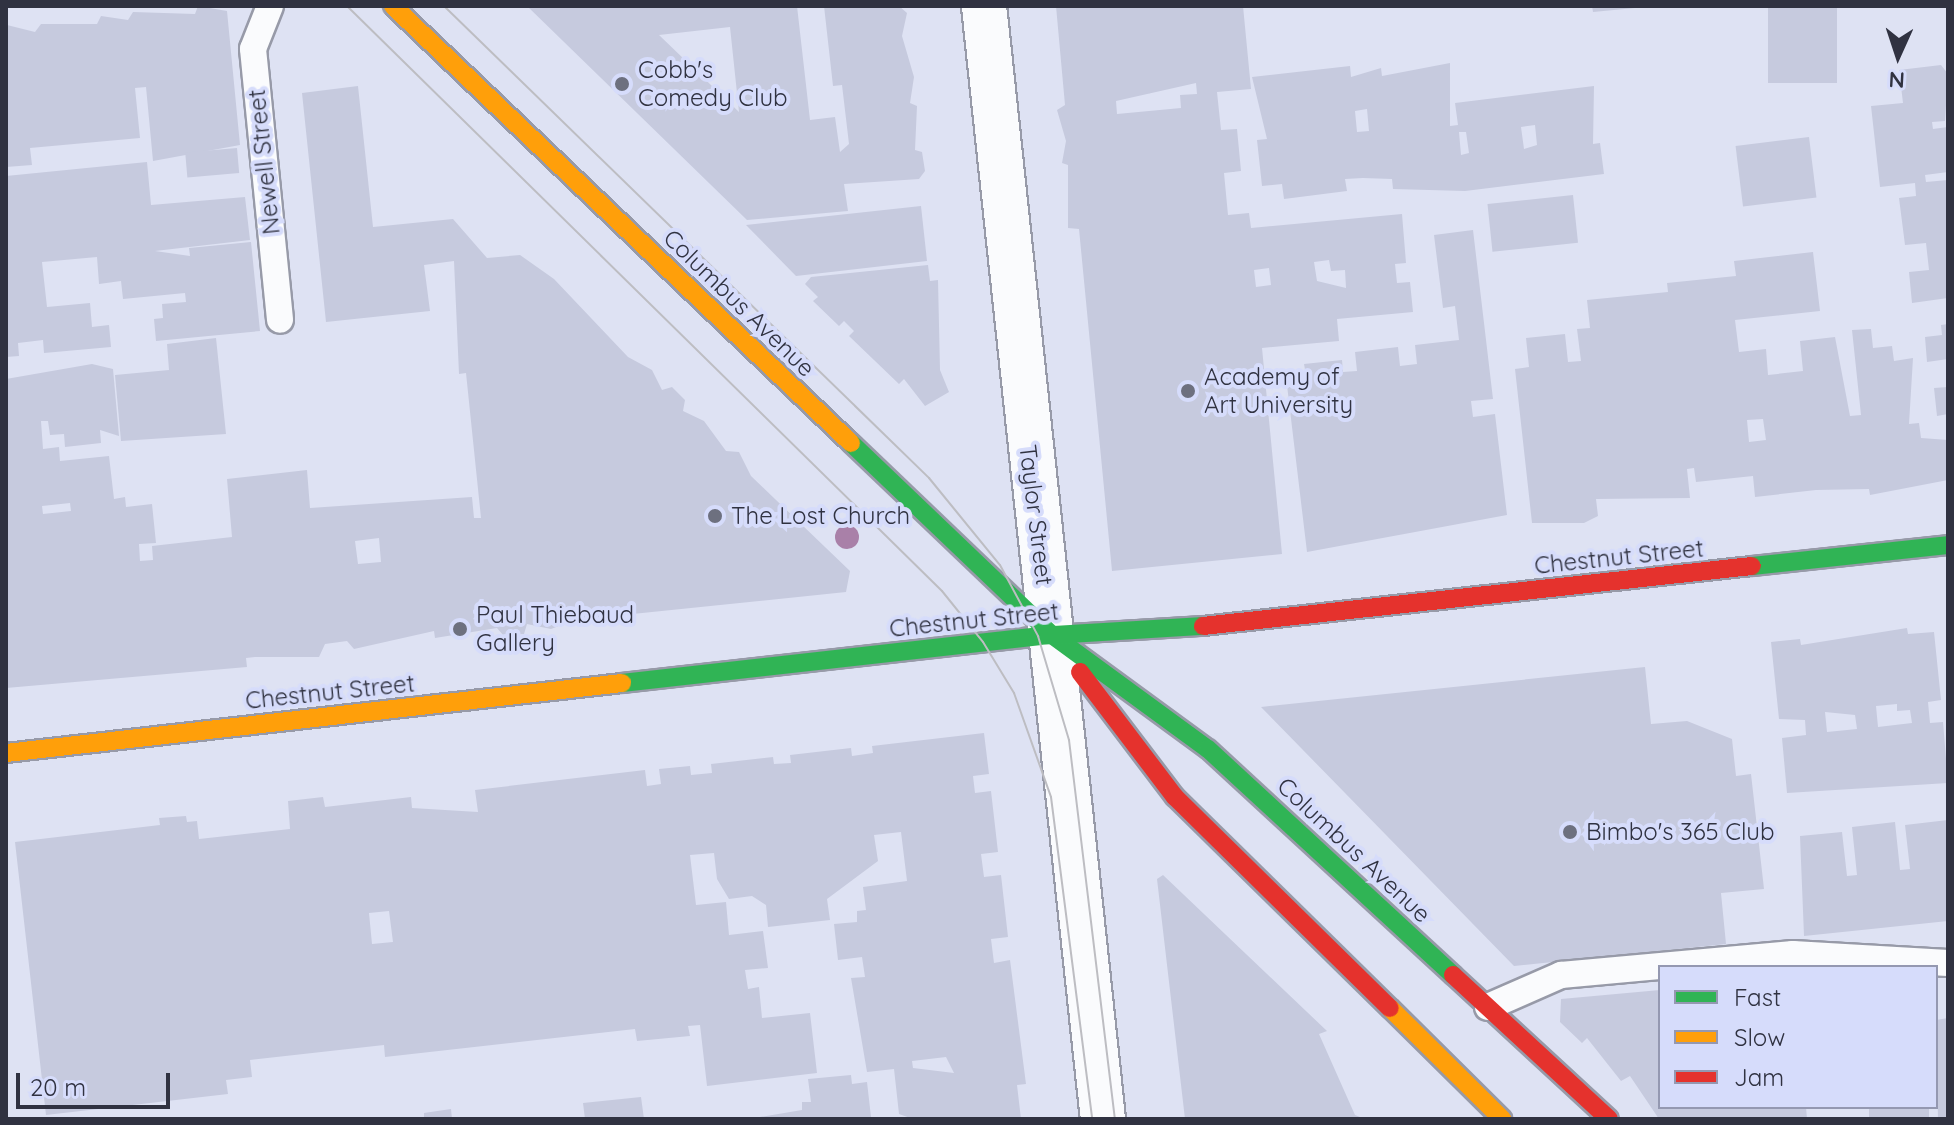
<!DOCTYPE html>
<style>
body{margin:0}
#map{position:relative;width:1954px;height:1125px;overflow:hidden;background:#dee2f3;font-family:Quicksand,sans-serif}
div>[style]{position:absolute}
.building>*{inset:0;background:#c6cade;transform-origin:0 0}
.roads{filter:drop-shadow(2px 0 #979aa8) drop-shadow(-2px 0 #979aa8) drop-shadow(0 2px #979aa8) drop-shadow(0 -2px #979aa8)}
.lane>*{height:26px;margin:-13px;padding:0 13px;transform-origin:13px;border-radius:13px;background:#fafbfd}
.street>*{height:44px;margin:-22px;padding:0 22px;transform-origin:22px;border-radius:22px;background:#fafbfd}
.fast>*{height:18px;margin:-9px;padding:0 9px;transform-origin:9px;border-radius:9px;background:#30b455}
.slow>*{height:18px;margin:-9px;padding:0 9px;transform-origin:9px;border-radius:9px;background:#ff9f0a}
.jam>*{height:18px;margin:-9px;padding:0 9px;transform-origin:9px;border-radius:9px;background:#e5322d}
.tram>*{height:2px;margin:-1px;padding:0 1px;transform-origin:1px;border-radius:1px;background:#bdbdc2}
.trees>*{width:24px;height:24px;margin:-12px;border-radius:50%;background:#a980a8}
.dots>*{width:22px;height:22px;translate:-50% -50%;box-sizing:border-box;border:4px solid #d6dcfb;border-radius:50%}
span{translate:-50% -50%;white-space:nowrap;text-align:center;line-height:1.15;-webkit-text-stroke:8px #d6dcfb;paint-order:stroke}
.poi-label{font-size:24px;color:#303241}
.left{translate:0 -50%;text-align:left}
.street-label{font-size:24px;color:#303241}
.frame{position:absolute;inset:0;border:8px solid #303241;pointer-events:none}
.legend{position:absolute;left:1658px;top:965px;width:280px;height:144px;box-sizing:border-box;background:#d6dcfb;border:2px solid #9498b1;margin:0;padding:10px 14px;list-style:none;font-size:24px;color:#303241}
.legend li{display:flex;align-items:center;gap:16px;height:40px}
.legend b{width:40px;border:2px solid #9498b1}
.north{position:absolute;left:1858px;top:16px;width:80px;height:80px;-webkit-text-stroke:6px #d6dcfb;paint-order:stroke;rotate:183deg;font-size:22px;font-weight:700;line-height:32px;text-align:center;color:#303241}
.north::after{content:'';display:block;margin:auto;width:28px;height:36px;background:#303241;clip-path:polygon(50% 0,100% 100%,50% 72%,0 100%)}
.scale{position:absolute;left:16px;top:1073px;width:154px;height:36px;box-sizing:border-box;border:4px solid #303241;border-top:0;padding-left:10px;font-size:24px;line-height:28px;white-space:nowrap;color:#303241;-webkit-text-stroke:6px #d6dcfb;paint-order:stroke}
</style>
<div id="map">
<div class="building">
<i style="clip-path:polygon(198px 6px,227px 11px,240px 145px,153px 161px,146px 87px,135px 88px,140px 138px,30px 148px,32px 165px,6px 167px,7px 25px,35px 32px,41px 24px,97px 24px,101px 16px,128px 20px,133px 12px,195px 14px)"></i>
<i style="clip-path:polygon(evenodd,527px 6px,797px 6px,810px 120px,835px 117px,840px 152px,849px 144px,842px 85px,833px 86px,824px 6px,899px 6px,907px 13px,902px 36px,914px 77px,910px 103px,917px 106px,915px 150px,922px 152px,925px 171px,919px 179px,844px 184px,848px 211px,747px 220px,527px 6px,730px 27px,739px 112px,659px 35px,730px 27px)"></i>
<i style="clip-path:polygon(evenodd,1056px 6px,1243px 6px,1251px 89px,1217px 92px,1221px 130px,1237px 129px,1241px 171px,1224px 173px,1228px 215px,1249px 213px,1251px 228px,1402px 214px,1406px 263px,1395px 264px,1397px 283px,1410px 282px,1413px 312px,1337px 319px,1339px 341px,1262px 348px,1282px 554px,1112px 571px,1079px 229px,1068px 228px,1068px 165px,1062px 163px,1066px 141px,1057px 110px,1065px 105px,1056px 6px,1196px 83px,1197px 94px,1180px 95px,1181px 108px,1117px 114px,1116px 101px,1196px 83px,1056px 6px,1329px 260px,1331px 271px,1345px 270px,1346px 288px,1317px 281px,1314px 262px,1329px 260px,1056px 6px,1269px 268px,1271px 285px,1256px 287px,1254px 270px,1269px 268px)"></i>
<i style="clip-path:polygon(1592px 6px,1635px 6px,1635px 8px,1593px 12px)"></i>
<i style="left:1768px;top:6px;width:69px;height:77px"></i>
<i style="clip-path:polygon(evenodd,1450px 63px,1450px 126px,1458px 125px,1455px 103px,1594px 86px,1593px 144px,1600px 143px,1604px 174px,1465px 191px,1393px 189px,1392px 179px,1363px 178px,1345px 179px,1347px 191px,1284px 199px,1282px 184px,1262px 186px,1257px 140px,1267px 139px,1252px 77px,1350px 66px,1351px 77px,1381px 68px,1382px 76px,1450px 63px,1367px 109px,1369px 131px,1357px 132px,1355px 111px,1367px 109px,1450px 63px,1535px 125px,1537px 145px,1524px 149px,1521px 127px,1535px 125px,1450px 63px,1459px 132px,1466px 132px,1469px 153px,1461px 155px,1459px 132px)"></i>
<i style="clip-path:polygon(1941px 65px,1948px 74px,1945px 121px,1932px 122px,1933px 129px,1948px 127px,1948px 172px,1925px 175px,1926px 182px,1948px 180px,1948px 298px,1912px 303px,1909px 272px,1929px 270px,1926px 243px,1905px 245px,1899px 198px,1916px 196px,1915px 183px,1880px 187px,1871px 106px,1903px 103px,1899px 70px)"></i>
<i style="clip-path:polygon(evenodd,358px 86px,373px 227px,453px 219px,487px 258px,520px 255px,554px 279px,628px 357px,652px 370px,662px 390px,672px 387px,685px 400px,683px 411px,704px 421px,726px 451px,739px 452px,751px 476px,850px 571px,846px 592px,574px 620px,551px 629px,527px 624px,524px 634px,503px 635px,497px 628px,435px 638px,434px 631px,354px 649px,347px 641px,325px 644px,319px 657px,255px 657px,246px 658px,247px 667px,6px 688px,6px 379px,92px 364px,113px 369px,119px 436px,100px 430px,101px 443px,65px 447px,64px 434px,50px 435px,48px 421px,41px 421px,43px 449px,59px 447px,60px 461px,109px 456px,114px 499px,125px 497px,126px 507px,152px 504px,156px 543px,139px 544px,140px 561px,153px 560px,152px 546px,232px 537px,227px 479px,307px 470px,310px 508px,472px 497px,474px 518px,481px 518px,466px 373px,459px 374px,454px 261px,424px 265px,430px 311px,326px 322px,302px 93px,358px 86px,70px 503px,71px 511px,43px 514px,42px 506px,70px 503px,358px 86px,379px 538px,381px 562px,358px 564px,355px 541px,379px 538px)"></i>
<i style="left:1809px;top:137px;width:61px;height:74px;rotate:83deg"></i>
<i style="left:237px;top:148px;width:25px;height:52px;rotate:85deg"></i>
<i style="clip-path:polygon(147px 162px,151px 205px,245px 197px,250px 240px,155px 251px,190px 256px,189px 248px,251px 242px,260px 331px,156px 341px,154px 319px,163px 318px,162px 304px,186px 302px,185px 293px,123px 299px,121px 281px,99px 284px,97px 257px,42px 262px,47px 307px,90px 303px,92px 327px,109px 325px,111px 347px,44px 353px,43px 340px,18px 343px,19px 356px,6px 357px,6px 176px)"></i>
<i style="left:1573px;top:195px;width:48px;height:86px;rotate:84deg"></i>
<i style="clip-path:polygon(921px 206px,927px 261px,796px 276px,746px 225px)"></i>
<i style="clip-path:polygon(1473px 230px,1493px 399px,1471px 401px,1473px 417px,1495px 414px,1507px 515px,1307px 552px,1286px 377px,1306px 375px,1304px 364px,1342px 360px,1343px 372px,1357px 371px,1355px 352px,1398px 347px,1400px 366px,1417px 364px,1415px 345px,1459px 340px,1455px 306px,1443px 308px,1434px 235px)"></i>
<i style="clip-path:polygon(evenodd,1813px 252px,1820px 311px,1735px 320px,1739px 352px,1766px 349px,1768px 375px,1803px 371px,1800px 341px,1835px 337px,1850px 416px,1861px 415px,1852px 330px,1871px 329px,1873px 348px,1892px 346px,1894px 361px,1913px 358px,1909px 424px,1919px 423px,1921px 438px,1948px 440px,1948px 480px,1870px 495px,1869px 489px,1816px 490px,1755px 497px,1753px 476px,1696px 482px,1694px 468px,1687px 469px,1690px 498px,1596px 499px,1598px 516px,1584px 523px,1532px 523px,1515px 369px,1529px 367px,1526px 338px,1565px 334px,1568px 362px,1581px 361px,1577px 329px,1590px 328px,1587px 300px,1668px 292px,1667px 283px,1736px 276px,1734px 261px,1813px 252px,1763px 419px,1766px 440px,1749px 442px,1747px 420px,1763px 419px)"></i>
<i style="clip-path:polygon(928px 265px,930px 281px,938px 280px,940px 370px,949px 392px,925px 406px,904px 379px,899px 384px,849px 336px,854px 331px,844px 321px,839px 326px,813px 301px,818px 297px,805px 284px,811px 277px)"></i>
<i style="clip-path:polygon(1948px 324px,1948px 359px,1927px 362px,1925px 337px,1942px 335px,1941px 325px)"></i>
<i style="clip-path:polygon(216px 338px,226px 434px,121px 441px,115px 375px,169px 370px,167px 344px)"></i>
<i style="clip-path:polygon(1948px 387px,1948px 414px,1937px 416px,1934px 388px)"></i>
<i style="clip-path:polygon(evenodd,1907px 628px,1908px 634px,1934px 632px,1941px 700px,1928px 702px,1930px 723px,1943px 722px,1948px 783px,1787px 793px,1782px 738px,1806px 735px,1805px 720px,1779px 719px,1771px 642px,1800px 639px,1801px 645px,1907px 628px,1897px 704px,1897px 711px,1910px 710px,1912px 723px,1878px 727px,1876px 706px,1897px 704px,1907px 628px,1825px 712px,1855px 715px,1857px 729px,1827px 732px,1825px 712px)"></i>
<i style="clip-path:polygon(1645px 667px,1651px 724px,1687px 721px,1732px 739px,1736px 776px,1751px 774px,1764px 889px,1721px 893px,1726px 944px,1514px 966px,1261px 707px)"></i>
<i style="clip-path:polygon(evenodd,984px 733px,989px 774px,973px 776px,975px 793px,991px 791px,998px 852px,981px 854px,984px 877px,1001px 875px,1008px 937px,991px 939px,994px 963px,1010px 960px,1026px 1084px,1017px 1085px,1021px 1119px,913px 1119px,899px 1114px,894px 1069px,867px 1072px,851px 978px,865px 977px,862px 957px,838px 960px,834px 924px,857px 922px,857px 911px,866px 910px,863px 887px,907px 881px,901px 832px,874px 835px,878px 861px,827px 899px,830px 920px,768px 927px,766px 905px,752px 896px,729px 899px,717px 879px,714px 853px,690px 855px,696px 905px,726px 902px,729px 935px,763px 931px,768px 968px,745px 970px,748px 989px,759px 987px,762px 1018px,810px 1013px,817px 1073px,707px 1086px,700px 1025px,688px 1026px,690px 1036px,637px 1041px,635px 1029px,385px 1057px,384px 1045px,250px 1060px,252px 1077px,226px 1080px,228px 1094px,46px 1115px,15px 842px,160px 825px,159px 818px,186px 816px,187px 822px,197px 821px,199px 839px,290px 829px,288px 801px,323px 797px,325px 807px,411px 797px,412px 808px,478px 812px,475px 790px,645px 770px,647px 786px,661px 784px,659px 769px,690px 766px,691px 775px,712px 773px,711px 764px,773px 757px,774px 764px,791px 763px,790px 755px,851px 748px,852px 756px,873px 753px,872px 746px,984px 733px,389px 911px,393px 942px,372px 944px,369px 913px,389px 911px,984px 733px,946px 1057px,954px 1073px,913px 1068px,912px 1061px,946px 1057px)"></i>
<i style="clip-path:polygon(1948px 820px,1948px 921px,1804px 936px,1800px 836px,1842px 832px,1847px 876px,1857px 875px,1852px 827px,1895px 822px,1900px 870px,1910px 869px,1905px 825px)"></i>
<i style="clip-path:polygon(1163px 875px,1327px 1031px,1319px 1034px,1355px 1115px,1365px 1119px,1185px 1119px,1157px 879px)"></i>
<i style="clip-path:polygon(1660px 990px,1660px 1107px,1806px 1107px,1807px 1119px,1659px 1119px,1630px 1076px,1621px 1081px,1587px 1038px,1582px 1043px,1560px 1022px,1561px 999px)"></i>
<i style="clip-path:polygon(1948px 1018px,1948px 1119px,1938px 1119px,1936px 1020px)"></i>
<i style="clip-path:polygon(851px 1075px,852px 1084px,867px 1082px,871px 1117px,879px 1119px,748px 1119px,802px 1110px,802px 1102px,811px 1102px,808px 1079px)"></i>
<i style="clip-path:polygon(641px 1097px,644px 1119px,585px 1119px,583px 1103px)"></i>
<i style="left:1869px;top:1107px;width:60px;height:12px"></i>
<i style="clip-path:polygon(451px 1109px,452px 1119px,424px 1119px,424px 1113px)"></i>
</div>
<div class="roads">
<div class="lane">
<i style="left:270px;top:6px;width:46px;rotate:111.6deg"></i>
<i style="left:253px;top:49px;width:272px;rotate:84.3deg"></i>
<i style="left:1488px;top:1007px;width:80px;rotate:-23.7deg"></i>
<i style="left:1561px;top:975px;width:233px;rotate:-5.2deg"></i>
<i style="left:1793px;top:954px;width:155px;rotate:3.3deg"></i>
</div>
<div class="street">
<i style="left:984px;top:6px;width:1119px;rotate:83.9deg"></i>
</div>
<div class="fast">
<i style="left:851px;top:443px;width:278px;rotate:43.7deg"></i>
<i style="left:1052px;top:635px;width:193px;rotate:36.2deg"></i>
<i style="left:1208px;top:749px;width:333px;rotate:42.7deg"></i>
<i style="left:1752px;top:566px;width:197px;rotate:-6.1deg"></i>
<i style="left:622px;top:683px;width:419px;rotate:-6.4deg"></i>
<i style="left:1038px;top:636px;width:165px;rotate:-3.5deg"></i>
</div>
<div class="slow">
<i style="left:393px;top:6px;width:633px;rotate:43.66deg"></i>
<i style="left:6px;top:753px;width:620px;rotate:-6.48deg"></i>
<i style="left:1390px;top:1008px;width:158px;rotate:44.7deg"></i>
</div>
<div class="jam">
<i style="left:1203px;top:626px;width:552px;rotate:-6.24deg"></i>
<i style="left:1080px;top:672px;width:157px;rotate:52.8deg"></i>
<i style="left:1175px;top:797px;width:301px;rotate:44.5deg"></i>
<i style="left:1453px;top:975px;width:212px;rotate:42.7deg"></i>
</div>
</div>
<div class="tram">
<i style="left:347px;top:6px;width:834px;rotate:44.51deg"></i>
<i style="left:942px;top:591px;width:65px;rotate:51.2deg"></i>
<i style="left:983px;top:642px;width:60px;rotate:58.7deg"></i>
<i style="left:1014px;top:693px;width:110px;rotate:70.4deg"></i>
<i style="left:1051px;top:797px;width:325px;rotate:82.7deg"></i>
<i style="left:444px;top:6px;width:677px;rotate:44.22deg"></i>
<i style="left:929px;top:478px;width:112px;rotate:50.8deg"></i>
<i style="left:1000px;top:565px;width:81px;rotate:61.8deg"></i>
<i style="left:1038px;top:636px;width:109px;rotate:73.4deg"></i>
<i style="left:1069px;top:740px;width:382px;rotate:83.1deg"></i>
</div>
<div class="trees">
<i style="left:847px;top:537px"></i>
</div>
<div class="dots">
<i style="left:622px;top:84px;background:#6d707f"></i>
<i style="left:1188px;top:391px;background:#6d707f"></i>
<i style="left:715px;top:516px;background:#6d707f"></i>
<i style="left:460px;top:629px;background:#6d707f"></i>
<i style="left:1570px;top:832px;background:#6d707f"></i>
</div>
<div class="poi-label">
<span class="left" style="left:638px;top:84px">Cobb's<br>Comedy Club</span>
<span class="left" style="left:1204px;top:391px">Academy of<br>Art University</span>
<span class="left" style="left:731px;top:516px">The Lost Church</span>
<span class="left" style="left:476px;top:629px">Paul Thiebaud<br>Gallery</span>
<span class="left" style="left:1586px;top:832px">Bimbo's 365 Club</span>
</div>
<div class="street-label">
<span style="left:264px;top:162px;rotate:-96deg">Newell Street</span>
<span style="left:739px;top:303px;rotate:44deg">Columbus Avenue</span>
<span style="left:1036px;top:515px;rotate:83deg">Taylor Street</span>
<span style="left:1619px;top:557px;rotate:-6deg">Chestnut Street</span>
<span style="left:974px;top:620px;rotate:-6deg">Chestnut Street</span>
<span style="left:330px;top:692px;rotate:-6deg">Chestnut Street</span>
<span style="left:1354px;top:850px;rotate:43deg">Columbus Avenue</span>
</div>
<div class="frame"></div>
<ul class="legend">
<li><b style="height:10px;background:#30b455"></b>Fast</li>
<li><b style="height:10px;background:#ff9f0a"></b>Slow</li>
<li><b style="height:10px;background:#e5322d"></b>Jam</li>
</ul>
<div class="north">N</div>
<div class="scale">20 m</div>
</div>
